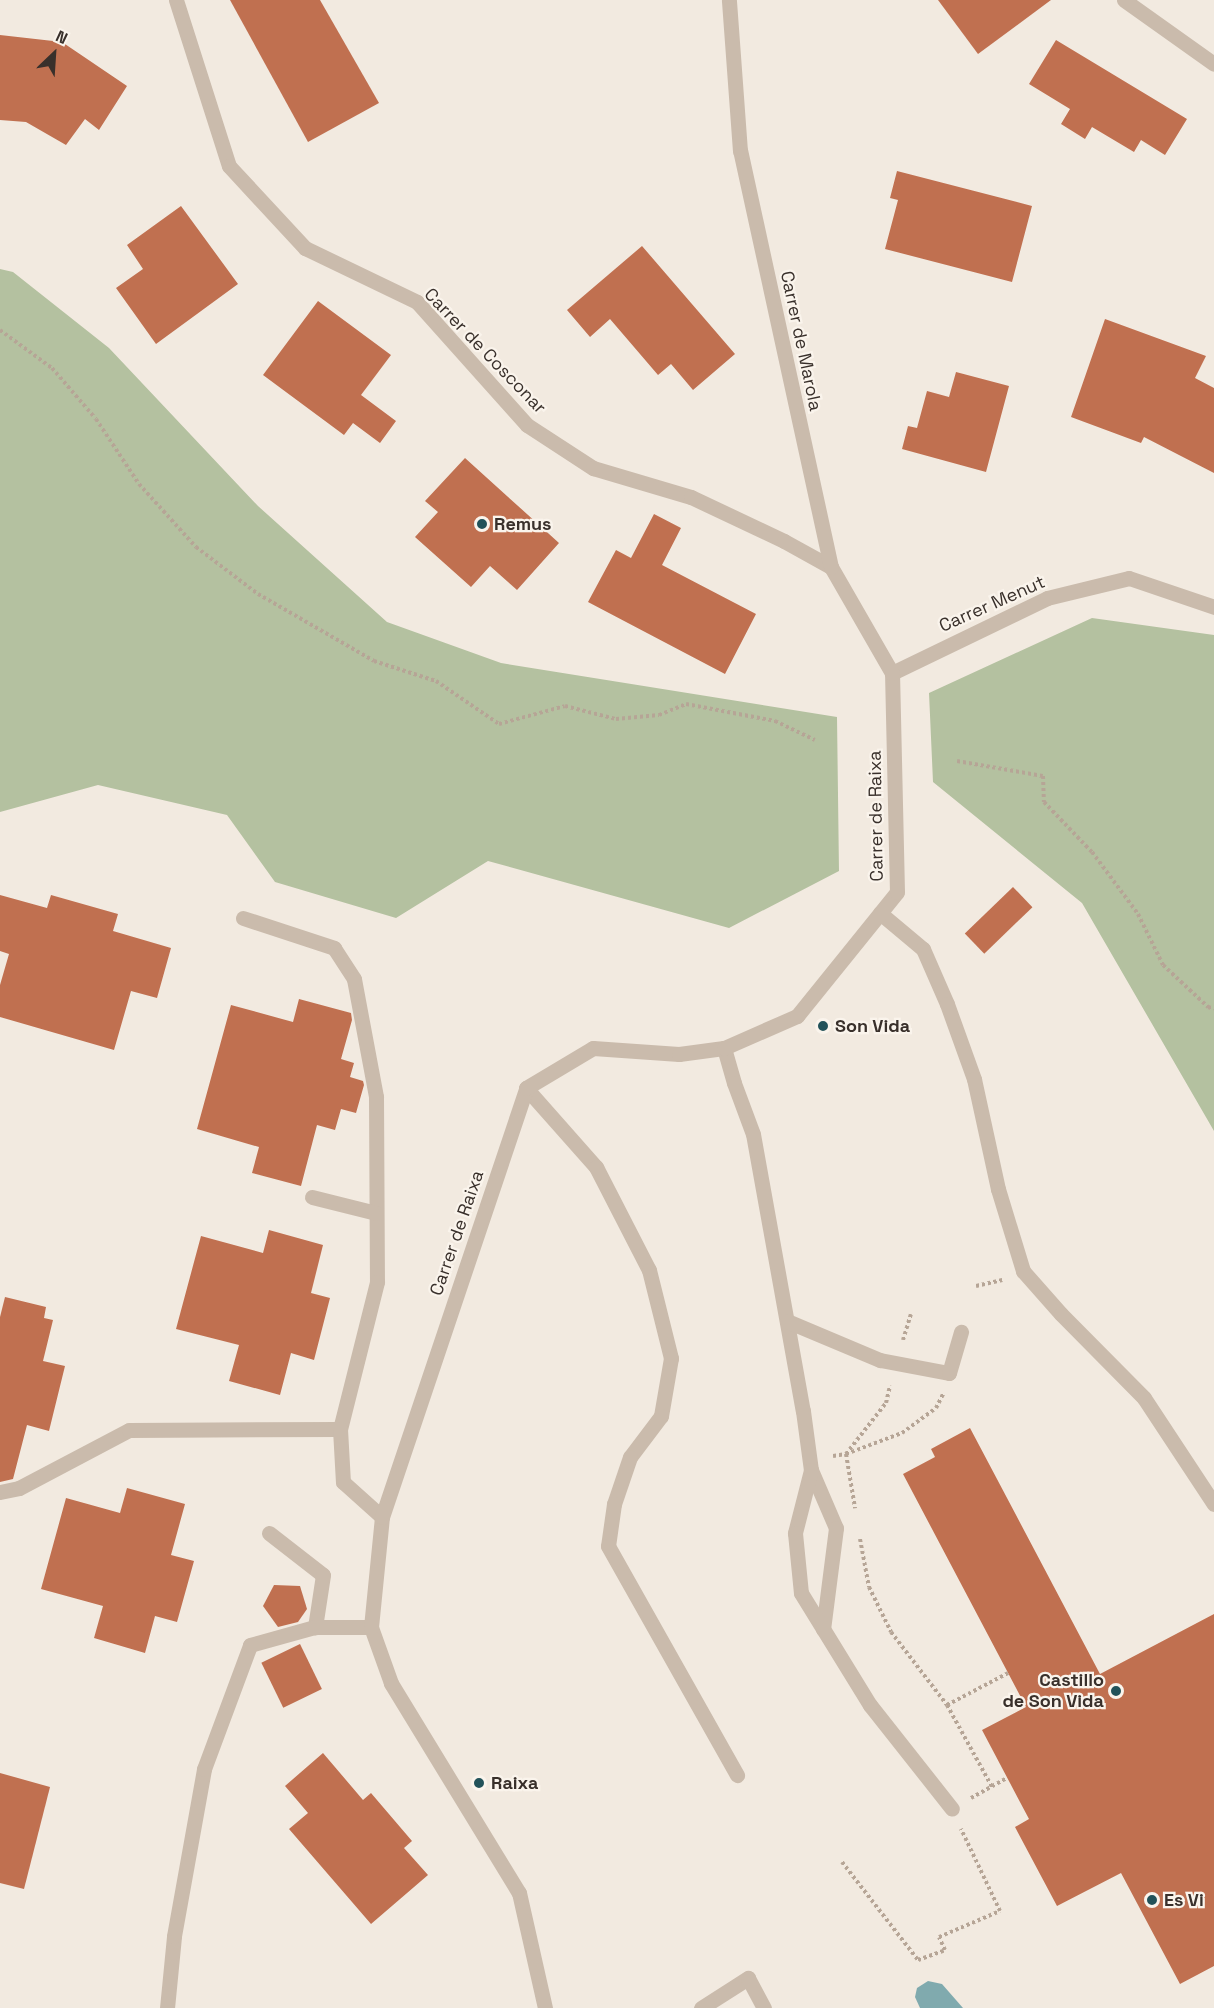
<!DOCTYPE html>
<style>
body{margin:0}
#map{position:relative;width:1214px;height:2008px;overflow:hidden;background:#f2eae0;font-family:"Space Grotesk",sans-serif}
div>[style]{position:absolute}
.green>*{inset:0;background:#b4c1a0}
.water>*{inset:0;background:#80aaae}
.building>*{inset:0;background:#c07050;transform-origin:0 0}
.path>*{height:4px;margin-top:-2px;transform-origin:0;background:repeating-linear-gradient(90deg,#b6a596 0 3px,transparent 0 6px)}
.minor>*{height:15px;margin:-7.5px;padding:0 7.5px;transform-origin:7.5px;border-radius:7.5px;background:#cabbac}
.dots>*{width:16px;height:16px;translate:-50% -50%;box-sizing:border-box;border:3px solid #faf4ec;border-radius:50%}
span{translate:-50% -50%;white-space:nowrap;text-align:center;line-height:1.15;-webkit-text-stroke:4.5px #faf4ec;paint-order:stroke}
.street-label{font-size:18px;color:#39302b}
.poi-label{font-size:18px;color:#39302b;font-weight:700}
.left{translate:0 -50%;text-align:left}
.right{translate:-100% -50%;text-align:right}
.north{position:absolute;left:24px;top:24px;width:60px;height:60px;-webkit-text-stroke:4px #faf4ec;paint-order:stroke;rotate:25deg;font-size:16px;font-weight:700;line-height:24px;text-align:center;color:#39302b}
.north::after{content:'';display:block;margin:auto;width:21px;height:27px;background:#39302b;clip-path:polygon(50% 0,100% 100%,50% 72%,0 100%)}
</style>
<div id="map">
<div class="green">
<i style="clip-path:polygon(0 269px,13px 272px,109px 348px,258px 506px,387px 622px,501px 663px,837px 717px,839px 871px,729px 928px,488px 861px,396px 918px,275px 882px,227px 815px,98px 785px,0 812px)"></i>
<i style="clip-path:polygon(1092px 618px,1214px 635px,1214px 1131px,1082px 903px,933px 782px,929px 693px)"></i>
</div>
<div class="water">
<i style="clip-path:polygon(928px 1981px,942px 1984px,963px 2008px,920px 2008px,915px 1997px,917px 1988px)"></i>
</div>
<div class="building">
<i style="clip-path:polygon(230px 0,320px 0,379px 103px,308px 142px)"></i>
<i style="clip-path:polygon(938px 0,1051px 0,978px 54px)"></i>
<i style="clip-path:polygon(0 35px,62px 42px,127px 86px,99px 130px,85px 119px,66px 145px,26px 122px,0 120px)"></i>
<i style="clip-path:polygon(1056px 40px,1187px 119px,1165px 155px,1141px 140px,1134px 152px,1092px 127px,1085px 139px,1061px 124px,1070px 109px,1029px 84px)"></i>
<i style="clip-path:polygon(897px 171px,1032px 206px,1012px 282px,885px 249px,898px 200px,890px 198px)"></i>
<i style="clip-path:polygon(181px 206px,238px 284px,156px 344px,116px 288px,143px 269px,127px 245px)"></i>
<i style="clip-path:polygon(642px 246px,735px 354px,693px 390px,671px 364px,658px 375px,610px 319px,590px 337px,567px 310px)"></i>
<i style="clip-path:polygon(318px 301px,391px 355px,361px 395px,396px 421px,380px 443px,353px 423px,344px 435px,263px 375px)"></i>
<i style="clip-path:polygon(1105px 319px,1206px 356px,1195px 378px,1214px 388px,1214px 473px,1144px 437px,1141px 443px,1071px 417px)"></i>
<i style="clip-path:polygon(956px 372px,1009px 386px,986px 472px,902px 449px,908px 426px,917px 428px,927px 391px,949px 397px)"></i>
<i style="clip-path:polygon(465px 458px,559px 543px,517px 590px,490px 566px,471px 587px,415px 537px,438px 512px,425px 501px)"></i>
<i style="clip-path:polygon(654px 514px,681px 528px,662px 565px,756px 614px,725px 674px,588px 602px,616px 550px,631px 558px)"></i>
<i style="left:1013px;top:887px;width:28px;height:67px;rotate:46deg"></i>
<i style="clip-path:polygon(0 895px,47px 908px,51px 895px,118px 914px,113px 931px,171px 948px,157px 998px,131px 991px,114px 1050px,0 1017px,0 985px,9px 954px,0 951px)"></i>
<i style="clip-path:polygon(299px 999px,351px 1013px,352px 1020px,341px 1059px,354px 1063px,350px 1077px,363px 1081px,364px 1085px,356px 1113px,341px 1109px,335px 1130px,317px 1125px,301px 1186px,252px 1173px,259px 1147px,197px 1129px,231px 1005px,293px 1022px)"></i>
<i style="clip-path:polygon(269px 1230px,323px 1245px,311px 1293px,330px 1298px,314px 1360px,291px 1353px,280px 1395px,229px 1381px,239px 1345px,176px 1329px,201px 1236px,263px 1253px)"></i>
<i style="clip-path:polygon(5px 1297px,46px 1307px,44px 1318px,53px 1320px,43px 1361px,65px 1366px,49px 1431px,27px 1425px,13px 1479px,0 1482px,0 1317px)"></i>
<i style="clip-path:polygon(970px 1428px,1100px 1674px,1214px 1614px,1214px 1966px,1180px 1984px,1121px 1873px,1057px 1906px,1015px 1827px,1029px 1819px,982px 1730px,1026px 1707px,903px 1474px,935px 1457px,931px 1449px)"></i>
<i style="clip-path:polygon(127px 1488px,185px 1504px,171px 1555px,194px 1561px,177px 1622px,155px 1616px,145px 1653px,94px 1638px,103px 1606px,41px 1589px,66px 1498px,120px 1513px)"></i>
<i style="clip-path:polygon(274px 1585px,300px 1586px,307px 1609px,298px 1622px,278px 1627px,263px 1606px)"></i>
<i style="left:300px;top:1644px;width:50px;height:43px;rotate:64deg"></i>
<i style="clip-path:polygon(323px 1753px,363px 1800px,371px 1793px,412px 1841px,404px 1848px,428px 1875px,371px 1924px,289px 1829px,308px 1813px,285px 1786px)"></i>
<i style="clip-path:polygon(0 1773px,50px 1787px,24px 1889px,0 1883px)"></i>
</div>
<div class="path">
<i style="left:0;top:330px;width:64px;rotate:36.2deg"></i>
<i style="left:52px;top:368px;width:67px;rotate:49.2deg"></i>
<i style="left:96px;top:419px;width:78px;rotate:56.5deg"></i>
<i style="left:139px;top:484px;width:85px;rotate:47.9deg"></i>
<i style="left:196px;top:547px;width:78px;rotate:37.2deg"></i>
<i style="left:258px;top:594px;width:134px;rotate:30deg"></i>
<i style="left:374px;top:661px;width:65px;rotate:17.9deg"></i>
<i style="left:436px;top:681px;width:76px;rotate:34.3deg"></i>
<i style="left:499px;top:724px;width:68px;rotate:-15.3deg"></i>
<i style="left:565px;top:706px;width:53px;rotate:14.3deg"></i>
<i style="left:616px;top:719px;width:43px;rotate:-5.3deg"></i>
<i style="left:659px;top:715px;width:29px;rotate:-22deg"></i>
<i style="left:686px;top:704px;width:91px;rotate:10.8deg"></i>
<i style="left:775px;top:721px;width:44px;rotate:25.4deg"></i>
<i style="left:957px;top:761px;width:87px;rotate:9.9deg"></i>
<i style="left:1043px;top:776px;width:26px;rotate:88deg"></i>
<i style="left:1044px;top:802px;width:69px;rotate:46.2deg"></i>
<i style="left:1092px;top:852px;width:77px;rotate:53.4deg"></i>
<i style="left:1138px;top:914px;width:57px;rotate:63.9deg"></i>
<i style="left:1163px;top:965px;width:62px;rotate:43deg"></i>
<i style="left:1208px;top:1007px;width:6px;rotate:18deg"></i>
<i style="left:976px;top:1286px;width:27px;rotate:-13deg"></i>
<i style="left:903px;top:1340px;width:27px;rotate:-73deg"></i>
<i style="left:846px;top:1454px;width:65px;rotate:-51.9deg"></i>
<i style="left:886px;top:1403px;width:18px;rotate:-77deg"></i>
<i style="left:846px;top:1454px;width:60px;rotate:-20.6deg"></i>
<i style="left:902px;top:1433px;width:42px;rotate:-36.3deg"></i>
<i style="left:936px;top:1408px;width:16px;rotate:-63deg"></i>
<i style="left:833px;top:1456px;width:13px;rotate:-9deg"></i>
<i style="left:846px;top:1454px;width:55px;rotate:80.5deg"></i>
<i style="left:860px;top:1539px;width:49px;rotate:79.4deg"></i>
<i style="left:869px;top:1587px;width:50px;rotate:63.9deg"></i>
<i style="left:891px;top:1632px;width:92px;rotate:52.5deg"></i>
<i style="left:947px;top:1705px;width:94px;rotate:61.2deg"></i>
<i style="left:947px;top:1705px;width:69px;rotate:-27.7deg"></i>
<i style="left:971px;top:1798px;width:41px;rotate:-29.1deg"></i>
<i style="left:842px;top:1862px;width:124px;rotate:52.2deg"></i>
<i style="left:918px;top:1960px;width:29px;rotate:-20deg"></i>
<i style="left:945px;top:1950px;width:14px;rotate:-115deg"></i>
<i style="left:939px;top:1937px;width:66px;rotate:-23.1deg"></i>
<i style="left:1000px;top:1911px;width:91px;rotate:-115.4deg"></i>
</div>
<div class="minor">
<i style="left:176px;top:0;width:174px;rotate:72.3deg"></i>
<i style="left:229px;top:166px;width:112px;rotate:47.2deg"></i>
<i style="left:305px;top:248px;width:124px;rotate:25.7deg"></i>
<i style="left:417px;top:302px;width:165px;rotate:48.2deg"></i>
<i style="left:527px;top:425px;width:79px;rotate:33.1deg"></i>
<i style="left:593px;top:468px;width:102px;rotate:16.5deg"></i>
<i style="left:691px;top:497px;width:103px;rotate:25.3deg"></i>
<i style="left:784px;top:541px;width:54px;rotate:29deg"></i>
<i style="left:1124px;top:0;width:110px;rotate:35.4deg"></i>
<i style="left:892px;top:673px;width:172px;rotate:-25.8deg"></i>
<i style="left:1047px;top:598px;width:84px;rotate:-13.7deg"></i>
<i style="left:1129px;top:578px;width:90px;rotate:18.8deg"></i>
<i style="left:880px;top:913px;width:56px;rotate:39.9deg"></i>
<i style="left:923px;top:949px;width:60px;rotate:66.4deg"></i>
<i style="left:947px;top:1004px;width:80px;rotate:70.2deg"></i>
<i style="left:974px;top:1079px;width:113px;rotate:77.7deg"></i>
<i style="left:998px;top:1189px;width:86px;rotate:73deg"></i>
<i style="left:1023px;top:1271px;width:57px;rotate:48.5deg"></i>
<i style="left:1061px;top:1314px;width:118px;rotate:45.3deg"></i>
<i style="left:1144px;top:1398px;width:127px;rotate:56.6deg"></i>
<i style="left:243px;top:918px;width:96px;rotate:18.2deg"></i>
<i style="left:334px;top:948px;width:37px;rotate:57deg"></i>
<i style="left:354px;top:979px;width:120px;rotate:79.4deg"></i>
<i style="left:376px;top:1097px;width:185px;rotate:89.7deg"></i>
<i style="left:377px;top:1282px;width:152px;rotate:104.1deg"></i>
<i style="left:724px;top:1048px;width:36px;rotate:74deg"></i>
<i style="left:734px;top:1083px;width:54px;rotate:69.6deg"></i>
<i style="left:753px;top:1134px;width:281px;rotate:79.8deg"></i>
<i style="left:803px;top:1411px;width:60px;rotate:82.3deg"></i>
<i style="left:811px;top:1470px;width:63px;rotate:66.7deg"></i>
<i style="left:836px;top:1528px;width:102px;rotate:97.3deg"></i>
<i style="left:526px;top:1088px;width:106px;rotate:48.5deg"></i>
<i style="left:596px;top:1167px;width:116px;rotate:62.8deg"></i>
<i style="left:649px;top:1270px;width:91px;rotate:76deg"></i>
<i style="left:671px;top:1358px;width:59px;rotate:99.8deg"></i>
<i style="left:661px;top:1416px;width:51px;rotate:127.1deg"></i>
<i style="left:630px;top:1457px;width:50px;rotate:108.8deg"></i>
<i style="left:614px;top:1504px;width:42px;rotate:98.1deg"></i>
<i style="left:608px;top:1546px;width:263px;rotate:60.6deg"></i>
<i style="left:312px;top:1197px;width:66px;rotate:14deg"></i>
<i style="left:787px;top:1321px;width:101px;rotate:22.8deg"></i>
<i style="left:880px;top:1360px;width:70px;rotate:10.7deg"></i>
<i style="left:949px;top:1373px;width:43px;rotate:-73.7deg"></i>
<i style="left:811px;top:1470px;width:65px;rotate:104.3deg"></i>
<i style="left:795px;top:1533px;width:60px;rotate:84.3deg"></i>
<i style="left:801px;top:1593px;width:132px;rotate:58.4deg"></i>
<i style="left:870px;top:1705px;width:132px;rotate:51.7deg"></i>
<i style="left:0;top:1492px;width:19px;rotate:-12deg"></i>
<i style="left:19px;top:1488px;width:124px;rotate:-27.8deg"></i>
<i style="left:129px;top:1430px;width:211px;rotate:-0.3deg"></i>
<i style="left:340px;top:1429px;width:53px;rotate:86.8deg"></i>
<i style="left:343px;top:1482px;width:52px;rotate:41.9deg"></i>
<i style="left:269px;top:1533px;width:68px;rotate:37.9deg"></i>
<i style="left:323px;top:1575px;width:53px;rotate:98.7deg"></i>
<i style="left:167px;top:2008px;width:72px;rotate:-84.4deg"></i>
<i style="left:174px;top:1936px;width:170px;rotate:-79.8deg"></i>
<i style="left:204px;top:1769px;width:132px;rotate:-69.6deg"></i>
<i style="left:250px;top:1645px;width:67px;rotate:-15.5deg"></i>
<i style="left:315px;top:1627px;width:56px"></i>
<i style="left:545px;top:2008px;width:118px;rotate:-102.7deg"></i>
<i style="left:519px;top:1893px;width:246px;rotate:-121.4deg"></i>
<i style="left:391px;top:1683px;width:59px;rotate:-109.7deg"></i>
<i style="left:371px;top:1627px;width:111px;rotate:-84.3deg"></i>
<i style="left:382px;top:1517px;width:453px;rotate:-71.4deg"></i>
<i style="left:526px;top:1088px;width:78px;rotate:-30.8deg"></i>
<i style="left:593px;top:1048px;width:86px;rotate:4deg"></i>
<i style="left:679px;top:1054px;width:45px;rotate:-7.6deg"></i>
<i style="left:724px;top:1048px;width:80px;rotate:-23.7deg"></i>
<i style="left:797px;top:1016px;width:159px;rotate:-51.1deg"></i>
<i style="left:897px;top:892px;width:219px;rotate:-91.3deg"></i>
<i style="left:892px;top:673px;width:122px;rotate:-119.9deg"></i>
<i style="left:831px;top:567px;width:426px;rotate:-102.3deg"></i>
<i style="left:740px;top:151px;width:151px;rotate:-94.2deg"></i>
<i style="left:701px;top:2008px;width:56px;rotate:-32.6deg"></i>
<i style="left:748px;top:1978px;width:34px;rotate:62deg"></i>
</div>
<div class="dots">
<i style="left:482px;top:524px;background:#225259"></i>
<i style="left:823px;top:1026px;background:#225259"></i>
<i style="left:1116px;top:1691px;background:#225259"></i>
<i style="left:479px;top:1783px;background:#225259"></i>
<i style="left:1152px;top:1900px;background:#225259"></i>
</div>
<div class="street-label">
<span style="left:801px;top:341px;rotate:78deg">Carrer de Marola</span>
<span style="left:485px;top:351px;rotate:46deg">Carrer de Cosconar</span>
<span style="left:992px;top:604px;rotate:-24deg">Carrer Menut</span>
<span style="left:876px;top:816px;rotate:-91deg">Carrer de Raixa</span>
<span style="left:457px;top:1233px;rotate:-71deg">Carrer de Raixa</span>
</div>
<div class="poi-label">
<span class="left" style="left:494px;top:524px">Remus</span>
<span class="left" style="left:835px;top:1026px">Son Vida</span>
<span class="right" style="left:1104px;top:1691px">Castillo<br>de Son Vida</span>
<span class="left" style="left:491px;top:1783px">Raixa</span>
<span class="left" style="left:1164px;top:1900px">Es Vi</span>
</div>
<div class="north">N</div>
</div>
